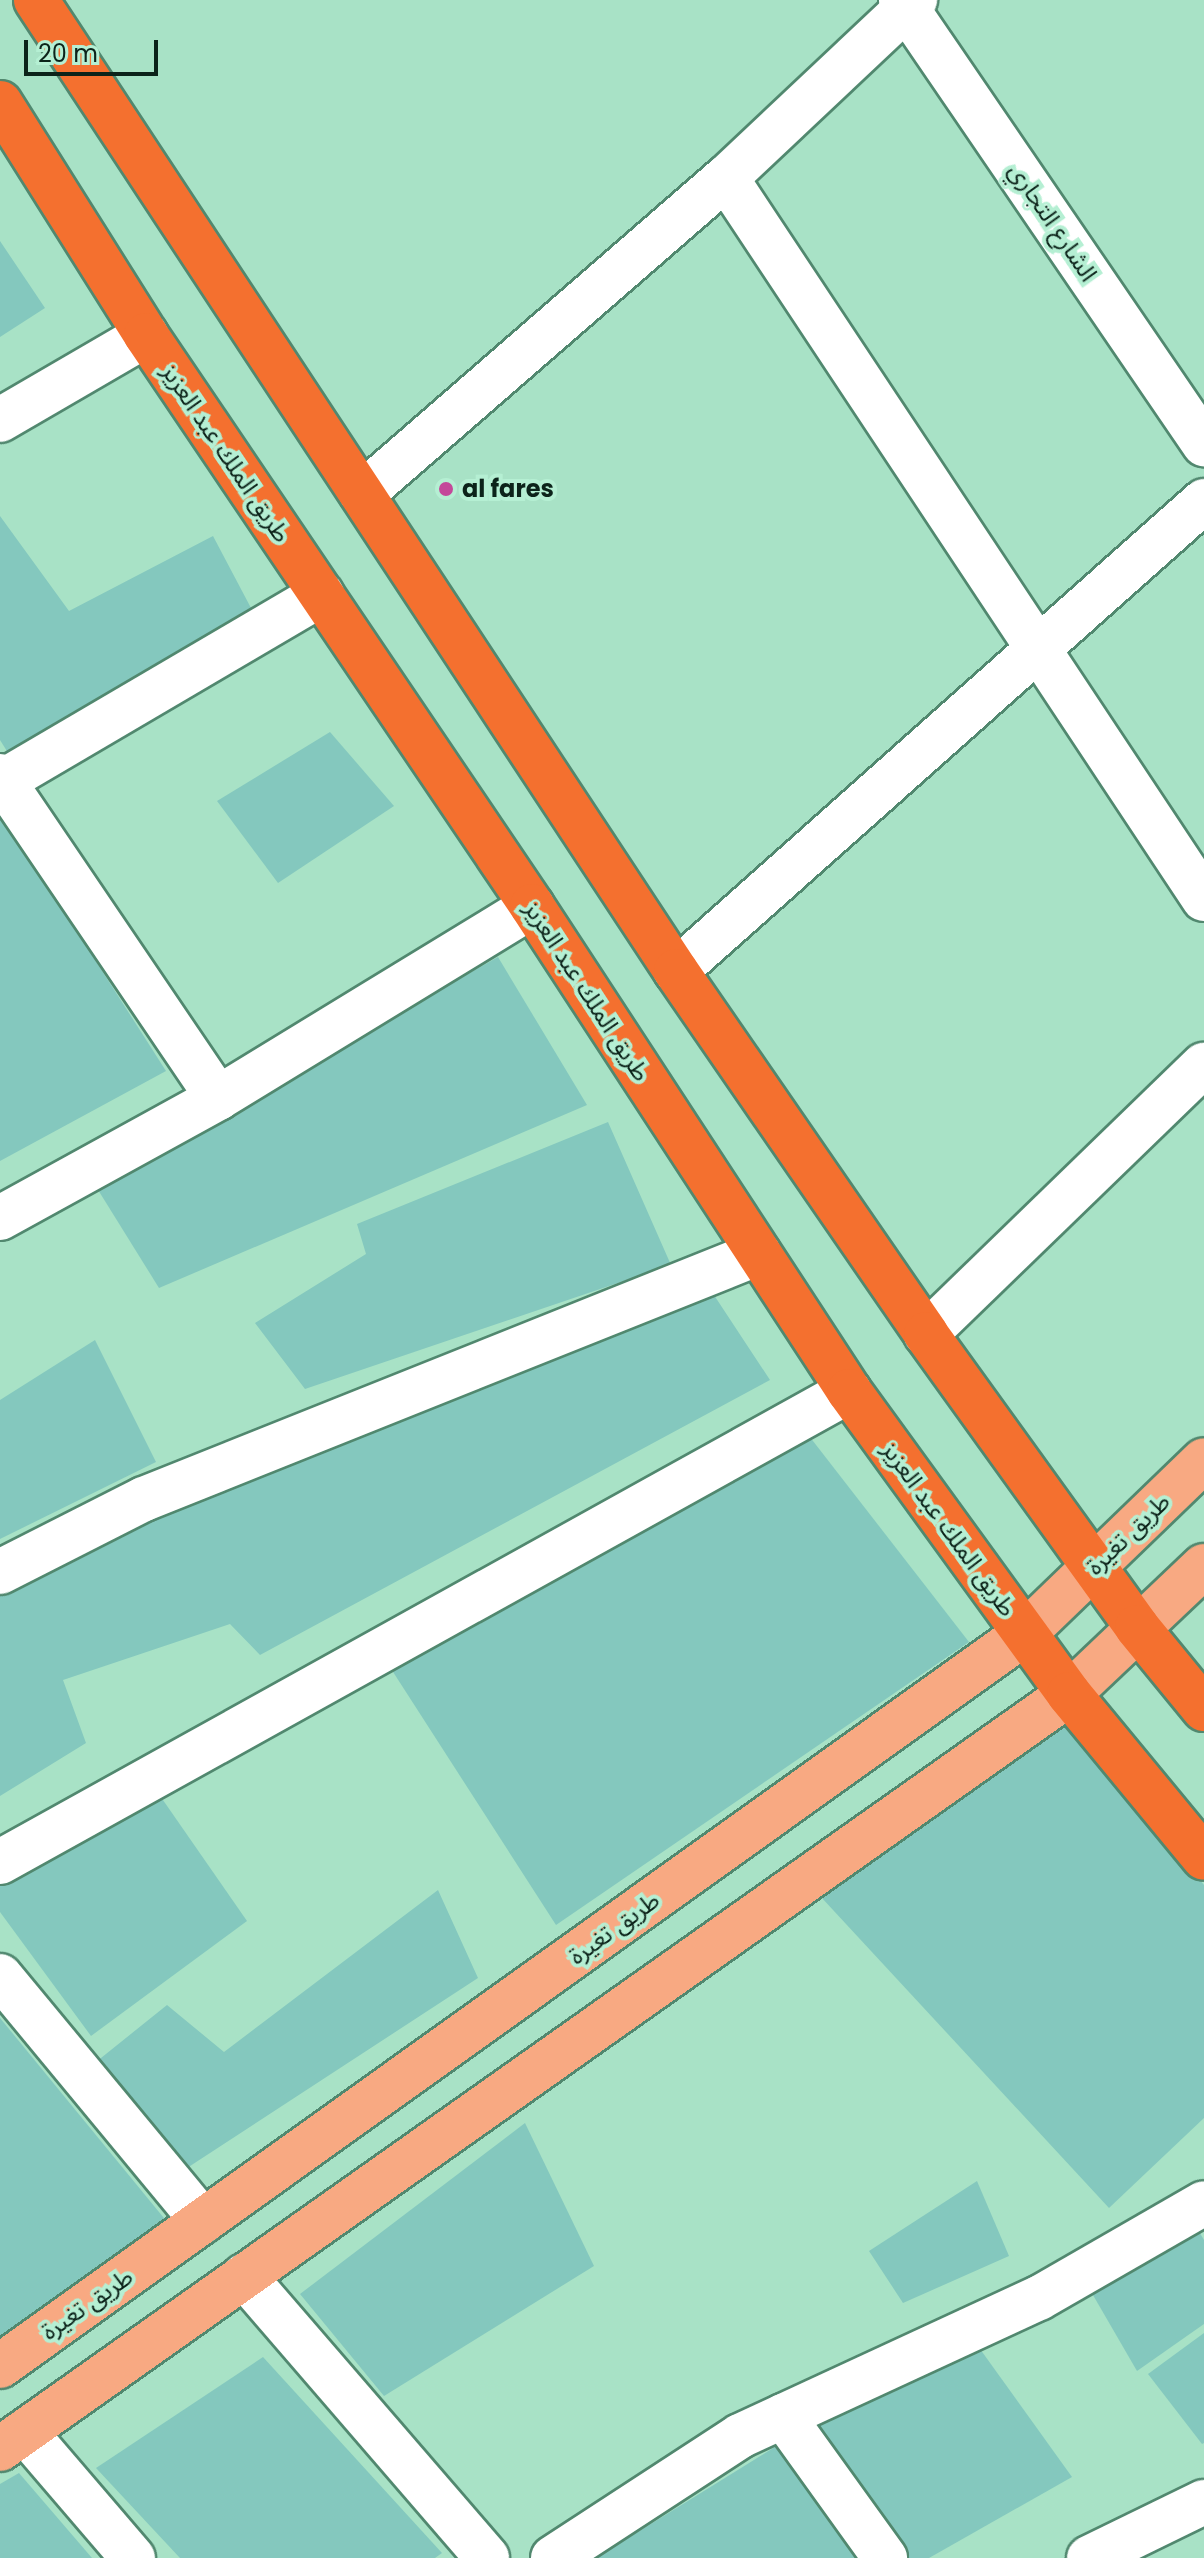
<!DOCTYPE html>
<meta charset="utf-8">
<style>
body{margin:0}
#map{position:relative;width:1204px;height:2558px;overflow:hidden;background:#a8e2c6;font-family:Poppins,"Noto Sans Arabic",sans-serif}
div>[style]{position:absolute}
.building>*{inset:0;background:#84c8be}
.roads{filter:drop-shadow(2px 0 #51886f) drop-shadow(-2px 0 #51886f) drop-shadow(0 2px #51886f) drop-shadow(0 -2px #51886f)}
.minor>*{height:44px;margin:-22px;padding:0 22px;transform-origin:22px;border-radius:22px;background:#fff}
.major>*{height:44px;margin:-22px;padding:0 22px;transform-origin:22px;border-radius:22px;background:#f8a982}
.highway>*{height:44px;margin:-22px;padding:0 22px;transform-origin:22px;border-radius:22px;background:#f4702f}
.dots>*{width:22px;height:22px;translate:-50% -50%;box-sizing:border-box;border:4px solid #b5efd3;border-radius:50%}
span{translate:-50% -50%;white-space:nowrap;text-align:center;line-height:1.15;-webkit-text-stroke:8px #b5efd3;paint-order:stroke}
.street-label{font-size:24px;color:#0c231a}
.poi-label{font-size:24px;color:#0c231a;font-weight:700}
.left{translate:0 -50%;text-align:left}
.scale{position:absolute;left:24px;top:40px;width:134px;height:36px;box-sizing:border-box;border:4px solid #0c231a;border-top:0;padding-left:10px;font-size:24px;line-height:28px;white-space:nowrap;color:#0c231a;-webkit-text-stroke:6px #b5efd3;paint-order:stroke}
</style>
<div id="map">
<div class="building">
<i style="clip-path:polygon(0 241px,45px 308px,0 337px)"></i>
<i style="clip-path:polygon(0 516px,69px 611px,213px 536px,251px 608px,10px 756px,0 740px)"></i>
<i style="clip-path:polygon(330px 732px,394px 806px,278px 883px,217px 801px)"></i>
<i style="clip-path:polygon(0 811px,166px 1071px,0 1161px)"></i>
<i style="clip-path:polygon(498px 957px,587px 1105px,159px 1288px,95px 1185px)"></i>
<i style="clip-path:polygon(608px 1122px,671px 1265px,305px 1389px,255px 1323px,366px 1254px,357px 1224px)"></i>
<i style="clip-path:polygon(710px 1289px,770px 1380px,260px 1655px,230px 1624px,63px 1680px,86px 1743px,0 1796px,0 1591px,168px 1510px)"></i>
<i style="clip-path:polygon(95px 1340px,156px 1462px,0 1539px,0 1400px)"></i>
<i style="clip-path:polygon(806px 1432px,969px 1642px,556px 1925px,386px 1661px)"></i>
<i style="clip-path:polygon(1067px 1712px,1204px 1885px,1204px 2118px,1109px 2208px,821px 1897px)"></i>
<i style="clip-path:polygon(156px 1790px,247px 1921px,91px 2036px,0 1912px,0 1881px)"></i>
<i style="clip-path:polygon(438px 1890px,478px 1978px,187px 2168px,96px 2062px,167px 2005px,224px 2052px)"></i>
<i style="clip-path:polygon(0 2018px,168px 2223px,0 2341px)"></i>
<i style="clip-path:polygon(525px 2123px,594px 2266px,384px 2396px,300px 2294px)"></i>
<i style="clip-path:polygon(977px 2181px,1009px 2256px,903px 2303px,869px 2251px)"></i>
<i style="clip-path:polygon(1191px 2218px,1204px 2240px,1204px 2324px,1137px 2371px,1086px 2283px)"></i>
<i style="clip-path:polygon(1204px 2333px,1204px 2443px,1202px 2444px,1148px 2374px)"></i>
<i style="clip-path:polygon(975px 2342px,1072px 2477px,929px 2558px,903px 2558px,812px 2422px)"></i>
<i style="clip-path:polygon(263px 2357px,442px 2553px,435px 2558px,180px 2558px,96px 2468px)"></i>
<i style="clip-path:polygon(778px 2445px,857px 2558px,596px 2558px)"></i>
<i style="clip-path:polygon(19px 2473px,92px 2558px,0 2558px,0 2484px)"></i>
</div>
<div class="roads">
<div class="minor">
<i style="left:901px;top:0;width:538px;rotate:55.69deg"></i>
<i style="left:726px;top:178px;width:865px;rotate:56.46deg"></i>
<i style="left:0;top:420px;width:169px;rotate:-30.2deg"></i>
<i style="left:362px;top:494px;width:482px;rotate:-41deg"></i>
<i style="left:726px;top:178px;width:260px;rotate:-43.3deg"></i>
<i style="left:0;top:776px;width:389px;rotate:55.9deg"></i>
<i style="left:0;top:783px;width:373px;rotate:-30.4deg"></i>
<i style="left:676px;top:971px;width:707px;rotate:-41.67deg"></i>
<i style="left:0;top:1218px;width:249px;rotate:-28.8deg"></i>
<i style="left:218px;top:1098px;width:368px;rotate:-31.4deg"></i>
<i style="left:926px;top:1334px;width:387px;rotate:-44.1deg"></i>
<i style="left:0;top:1572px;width:161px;rotate:-26.9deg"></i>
<i style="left:144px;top:1499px;width:662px;rotate:-21.8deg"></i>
<i style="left:0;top:1862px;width:971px;rotate:-29.02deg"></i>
<i style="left:0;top:1976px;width:318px;rotate:50.4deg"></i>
<i style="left:244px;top:2276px;width:372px;rotate:49.2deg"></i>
<i style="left:783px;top:2416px;width:175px;rotate:54.3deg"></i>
<i style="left:25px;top:2432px;width:166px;rotate:49.4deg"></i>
<i style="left:553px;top:2558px;width:223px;rotate:-33.1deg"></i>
<i style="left:740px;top:2436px;width:329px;rotate:-24.8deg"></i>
<i style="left:1039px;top:2298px;width:190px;rotate:-29.9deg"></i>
<i style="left:1089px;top:2558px;width:128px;rotate:-26deg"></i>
</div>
<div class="major">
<i style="left:0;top:2366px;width:1259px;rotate:-35.56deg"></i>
<i style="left:1024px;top:1634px;width:250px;rotate:-44deg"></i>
<i style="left:0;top:2449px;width:1309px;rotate:-35.23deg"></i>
<i style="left:1069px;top:1694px;width:186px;rotate:-43.5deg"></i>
</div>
<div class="highway">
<i style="left:36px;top:0;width:1163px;rotate:56.61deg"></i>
<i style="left:676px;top:971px;width:441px;rotate:55.4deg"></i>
<i style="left:926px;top:1334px;width:361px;rotate:54.2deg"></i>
<i style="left:1137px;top:1627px;width:106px;rotate:50.7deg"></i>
<i style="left:0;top:103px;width:274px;rotate:57.8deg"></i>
<i style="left:146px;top:335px;width:689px;rotate:55.94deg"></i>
<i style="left:532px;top:906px;width:579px;rotate:56.83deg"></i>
<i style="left:849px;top:1391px;width:374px;rotate:54deg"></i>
<i style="left:1069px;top:1694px;width:212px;rotate:50.5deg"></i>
</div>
</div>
<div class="dots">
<i style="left:446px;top:489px;background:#c4499a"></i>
</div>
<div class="street-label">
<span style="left:1053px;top:222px;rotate:56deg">الشارع التجاري</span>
<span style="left:226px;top:453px;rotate:56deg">طريق الملك عبد العزيز</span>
<span style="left:587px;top:991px;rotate:57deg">طريق الملك عبد العزيز</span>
<span style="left:949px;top:1529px;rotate:54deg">طريق الملك عبد العزيز</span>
<span style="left:1128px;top:1534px;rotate:-44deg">طريق تغيرة</span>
<span style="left:614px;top:1928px;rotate:-36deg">طريق تغيرة</span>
<span style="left:87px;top:2304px;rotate:-35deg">طريق تغيرة</span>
</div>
<div class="poi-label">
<span class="left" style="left:462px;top:489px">al fares</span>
</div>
<div class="scale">20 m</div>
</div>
